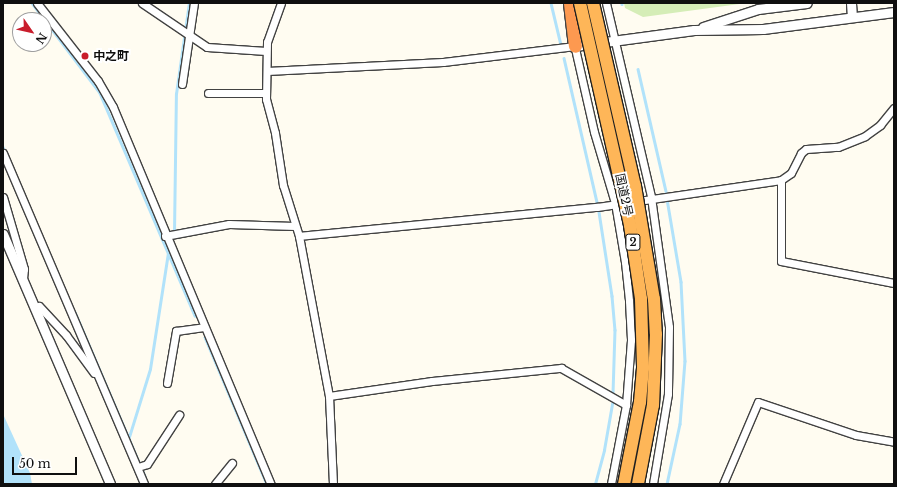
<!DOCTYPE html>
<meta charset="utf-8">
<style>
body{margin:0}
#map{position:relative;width:897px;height:487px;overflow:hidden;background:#fffcf1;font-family:"Libre Baskerville","Noto Sans JP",serif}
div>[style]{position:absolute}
.green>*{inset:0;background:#d5edb7}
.water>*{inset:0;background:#b1e2fa}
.stream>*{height:2.5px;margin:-1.25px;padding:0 1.25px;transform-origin:1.25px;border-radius:1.25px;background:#b1e2fa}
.roads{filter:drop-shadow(1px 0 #424242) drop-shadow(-1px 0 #424242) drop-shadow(0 1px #424242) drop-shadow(0 -1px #424242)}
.minor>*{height:7px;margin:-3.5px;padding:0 3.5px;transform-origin:3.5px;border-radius:3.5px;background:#fff}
.tertiary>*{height:9px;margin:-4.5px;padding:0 4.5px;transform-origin:4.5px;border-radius:4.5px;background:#fff}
.motorway>*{height:13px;margin:-6.5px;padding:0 6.5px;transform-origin:6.5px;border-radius:6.5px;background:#fd9950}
.bridges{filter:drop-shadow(1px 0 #202020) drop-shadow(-1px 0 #202020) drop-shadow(0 1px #202020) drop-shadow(0 -1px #202020)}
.trunk-bridge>*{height:12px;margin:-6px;padding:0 6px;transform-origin:6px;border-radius:6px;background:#feb658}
.dots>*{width:11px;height:11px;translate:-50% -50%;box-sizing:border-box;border:2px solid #fff;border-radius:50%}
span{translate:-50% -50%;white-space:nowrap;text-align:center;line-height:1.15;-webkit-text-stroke:4px #fff;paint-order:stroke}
.shield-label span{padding:1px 3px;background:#fff;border:1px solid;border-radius:3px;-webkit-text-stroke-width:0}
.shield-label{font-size:11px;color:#0f0f0f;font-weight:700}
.poi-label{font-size:12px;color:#0f0f0f;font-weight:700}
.left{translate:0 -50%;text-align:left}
.street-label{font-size:12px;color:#0f0f0f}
.frame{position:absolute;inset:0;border:4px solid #0f0f0f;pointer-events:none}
.north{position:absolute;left:12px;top:12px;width:40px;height:40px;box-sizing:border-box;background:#fff;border:1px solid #9f9f9f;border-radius:50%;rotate:124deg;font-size:11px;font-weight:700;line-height:16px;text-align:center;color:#0f0f0f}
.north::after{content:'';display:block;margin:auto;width:14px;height:18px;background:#c91d2c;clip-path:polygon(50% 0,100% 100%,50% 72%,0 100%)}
.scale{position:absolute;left:12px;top:457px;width:65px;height:18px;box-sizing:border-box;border:2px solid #0f0f0f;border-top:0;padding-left:5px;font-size:12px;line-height:14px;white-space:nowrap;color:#0f0f0f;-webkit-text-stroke:3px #fff;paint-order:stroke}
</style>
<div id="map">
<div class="green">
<i style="clip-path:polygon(624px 3px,747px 3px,643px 17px,625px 8px)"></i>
</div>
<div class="water">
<i style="clip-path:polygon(3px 414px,30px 473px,32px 484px,3px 484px)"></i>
</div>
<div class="stream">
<i style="left:32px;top:3px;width:113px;rotate:52.9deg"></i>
<i style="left:100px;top:93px;width:242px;rotate:66.9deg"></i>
<i style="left:551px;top:3px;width:43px;rotate:76.6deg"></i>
<i style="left:622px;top:3px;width:1px;rotate:90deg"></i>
<i style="left:564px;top:58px;width:148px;rotate:77.1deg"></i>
<i style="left:638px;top:69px;width:125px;rotate:77.1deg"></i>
<i style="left:3px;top:147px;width:5px;rotate:68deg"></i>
<i style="left:667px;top:199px;width:84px;rotate:80.4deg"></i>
<i style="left:681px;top:282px;width:79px;rotate:87.1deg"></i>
<i style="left:685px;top:361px;width:63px;rotate:94.5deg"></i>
<i style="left:680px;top:424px;width:61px;rotate:102.2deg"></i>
<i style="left:599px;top:212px;width:85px;rotate:81.2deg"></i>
<i style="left:612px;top:296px;width:34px;rotate:85deg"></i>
<i style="left:615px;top:330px;width:65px;rotate:91.8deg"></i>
<i style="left:174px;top:232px;width:138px;rotate:-89.2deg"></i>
<i style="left:176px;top:94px;width:92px;rotate:-81.9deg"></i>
<i style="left:75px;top:312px;width:178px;rotate:66.9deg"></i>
<i style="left:205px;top:337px;width:157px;rotate:67.2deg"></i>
<i style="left:129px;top:437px;width:71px;rotate:-72.8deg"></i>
<i style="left:150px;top:369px;width:117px;rotate:-81.2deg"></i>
<i style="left:595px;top:484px;width:35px;rotate:-75deg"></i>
<i style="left:604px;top:450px;width:47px;rotate:-80.1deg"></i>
</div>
<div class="roads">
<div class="minor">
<i style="left:37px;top:3px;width:99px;rotate:52deg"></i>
<i style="left:98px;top:81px;width:30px;rotate:60deg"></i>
<i style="left:113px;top:107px;width:409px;rotate:67.3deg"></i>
<i style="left:142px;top:3px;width:78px;rotate:34.1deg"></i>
<i style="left:207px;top:47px;width:59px;rotate:3.9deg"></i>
<i style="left:281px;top:3px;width:41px;rotate:109.7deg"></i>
<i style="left:267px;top:42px;width:57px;rotate:91deg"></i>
<i style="left:266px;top:99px;width:35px;rotate:75deg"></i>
<i style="left:275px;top:133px;width:53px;rotate:81.3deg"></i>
<i style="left:283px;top:185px;width:53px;rotate:72.6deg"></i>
<i style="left:299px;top:236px;width:163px;rotate:79.4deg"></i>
<i style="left:329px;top:396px;width:88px;rotate:87.4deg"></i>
<i style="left:606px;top:3px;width:199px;rotate:76.9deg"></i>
<i style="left:651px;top:197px;width:131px;rotate:82.1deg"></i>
<i style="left:669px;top:327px;width:67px;rotate:90.9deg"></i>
<i style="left:668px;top:394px;width:91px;rotate:99.5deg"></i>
<i style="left:574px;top:44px;width:90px;rotate:77.2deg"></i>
<i style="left:594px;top:132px;width:74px;rotate:73.5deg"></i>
<i style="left:615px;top:203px;width:60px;rotate:80.4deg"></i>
<i style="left:625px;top:262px;width:39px;rotate:84deg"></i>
<i style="left:629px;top:301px;width:39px;rotate:87deg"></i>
<i style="left:631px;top:340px;width:65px;rotate:94.4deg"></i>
<i style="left:626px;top:405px;width:80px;rotate:100.8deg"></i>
<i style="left:267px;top:71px;width:176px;rotate:-2.9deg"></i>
<i style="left:443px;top:62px;width:133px;rotate:-6.9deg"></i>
<i style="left:182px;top:84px;width:82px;rotate:-81.6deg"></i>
<i style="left:208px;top:93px;width:58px"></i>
<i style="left:3px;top:153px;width:360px;rotate:66.9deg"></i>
<i style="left:781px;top:180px;width:81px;rotate:90deg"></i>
<i style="left:781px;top:261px;width:115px;rotate:11deg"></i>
<i style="left:3px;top:197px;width:75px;rotate:73.7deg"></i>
<i style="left:24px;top:269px;width:10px;rotate:96deg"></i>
<i style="left:165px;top:236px;width:65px;rotate:-10.6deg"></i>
<i style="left:229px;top:224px;width:66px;rotate:1.7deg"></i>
<i style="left:299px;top:236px;width:299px;rotate:-5.6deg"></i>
<i style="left:597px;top:207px;width:186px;rotate:-8.3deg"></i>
<i style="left:781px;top:180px;width:12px;rotate:-35deg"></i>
<i style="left:791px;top:173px;width:22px;rotate:-63deg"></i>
<i style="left:801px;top:153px;width:6px;rotate:-39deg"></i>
<i style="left:806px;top:149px;width:32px;rotate:-4deg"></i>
<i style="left:838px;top:147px;width:29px;rotate:-22deg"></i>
<i style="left:865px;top:136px;width:19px;rotate:-36deg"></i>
<i style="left:880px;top:125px;width:22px;rotate:-51deg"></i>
<i style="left:35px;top:307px;width:4px;rotate:-14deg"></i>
<i style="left:39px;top:306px;width:40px;rotate:47deg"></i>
<i style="left:66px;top:335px;width:47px;rotate:53.6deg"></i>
<i style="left:167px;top:383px;width:53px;rotate:-80.2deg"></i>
<i style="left:176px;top:331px;width:28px;rotate:-8deg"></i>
<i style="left:329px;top:396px;width:104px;rotate:-8.3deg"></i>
<i style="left:432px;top:381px;width:130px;rotate:-5.8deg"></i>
<i style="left:561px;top:368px;width:75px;rotate:29.6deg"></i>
<i style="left:138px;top:467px;width:9px;rotate:-18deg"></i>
<i style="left:147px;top:464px;width:59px;rotate:-56.9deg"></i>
<i style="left:215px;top:484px;width:27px;rotate:-51deg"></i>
<i style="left:723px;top:484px;width:89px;rotate:-66.9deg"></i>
<i style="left:758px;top:402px;width:103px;rotate:18.6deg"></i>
<i style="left:856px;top:435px;width:39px;rotate:10deg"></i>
</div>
<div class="tertiary">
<i style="left:851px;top:3px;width:14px;rotate:86deg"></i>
<i style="left:703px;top:27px;width:58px;rotate:-18.1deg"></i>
<i style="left:758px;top:9px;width:49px;rotate:-7deg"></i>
<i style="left:575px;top:46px;width:120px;rotate:-7.7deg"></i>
<i style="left:694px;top:30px;width:69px;rotate:-0.8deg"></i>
<i style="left:763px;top:29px;width:132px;rotate:-7.4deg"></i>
<i style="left:3px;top:234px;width:272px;rotate:66.8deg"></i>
</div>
<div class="motorway">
<i style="left:570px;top:3px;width:43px;rotate:83.4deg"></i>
</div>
</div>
<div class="bridges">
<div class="trunk-bridge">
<i style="left:580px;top:3px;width:228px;rotate:77.3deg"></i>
<i style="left:630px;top:225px;width:75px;rotate:81.5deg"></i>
<i style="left:641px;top:299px;width:69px;rotate:88.3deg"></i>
<i style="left:643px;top:368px;width:34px;rotate:95deg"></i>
<i style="left:640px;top:402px;width:84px;rotate:101deg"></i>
<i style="left:593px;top:3px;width:188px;rotate:77.1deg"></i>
<i style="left:635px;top:186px;width:115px;rotate:80.5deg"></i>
<i style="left:654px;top:299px;width:35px;rotate:87deg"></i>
<i style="left:656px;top:334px;width:71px;rotate:92.4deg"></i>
<i style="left:653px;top:405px;width:80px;rotate:100.8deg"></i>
</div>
</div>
<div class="dots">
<i style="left:85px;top:56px;background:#c91d2c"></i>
</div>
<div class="shield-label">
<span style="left:633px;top:242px">2</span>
</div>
<div class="poi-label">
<span class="left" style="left:93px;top:56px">中之町</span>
</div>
<div class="street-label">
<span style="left:624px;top:195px;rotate:78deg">国道2号</span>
</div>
<div class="frame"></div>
<div class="north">N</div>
<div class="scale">50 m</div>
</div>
